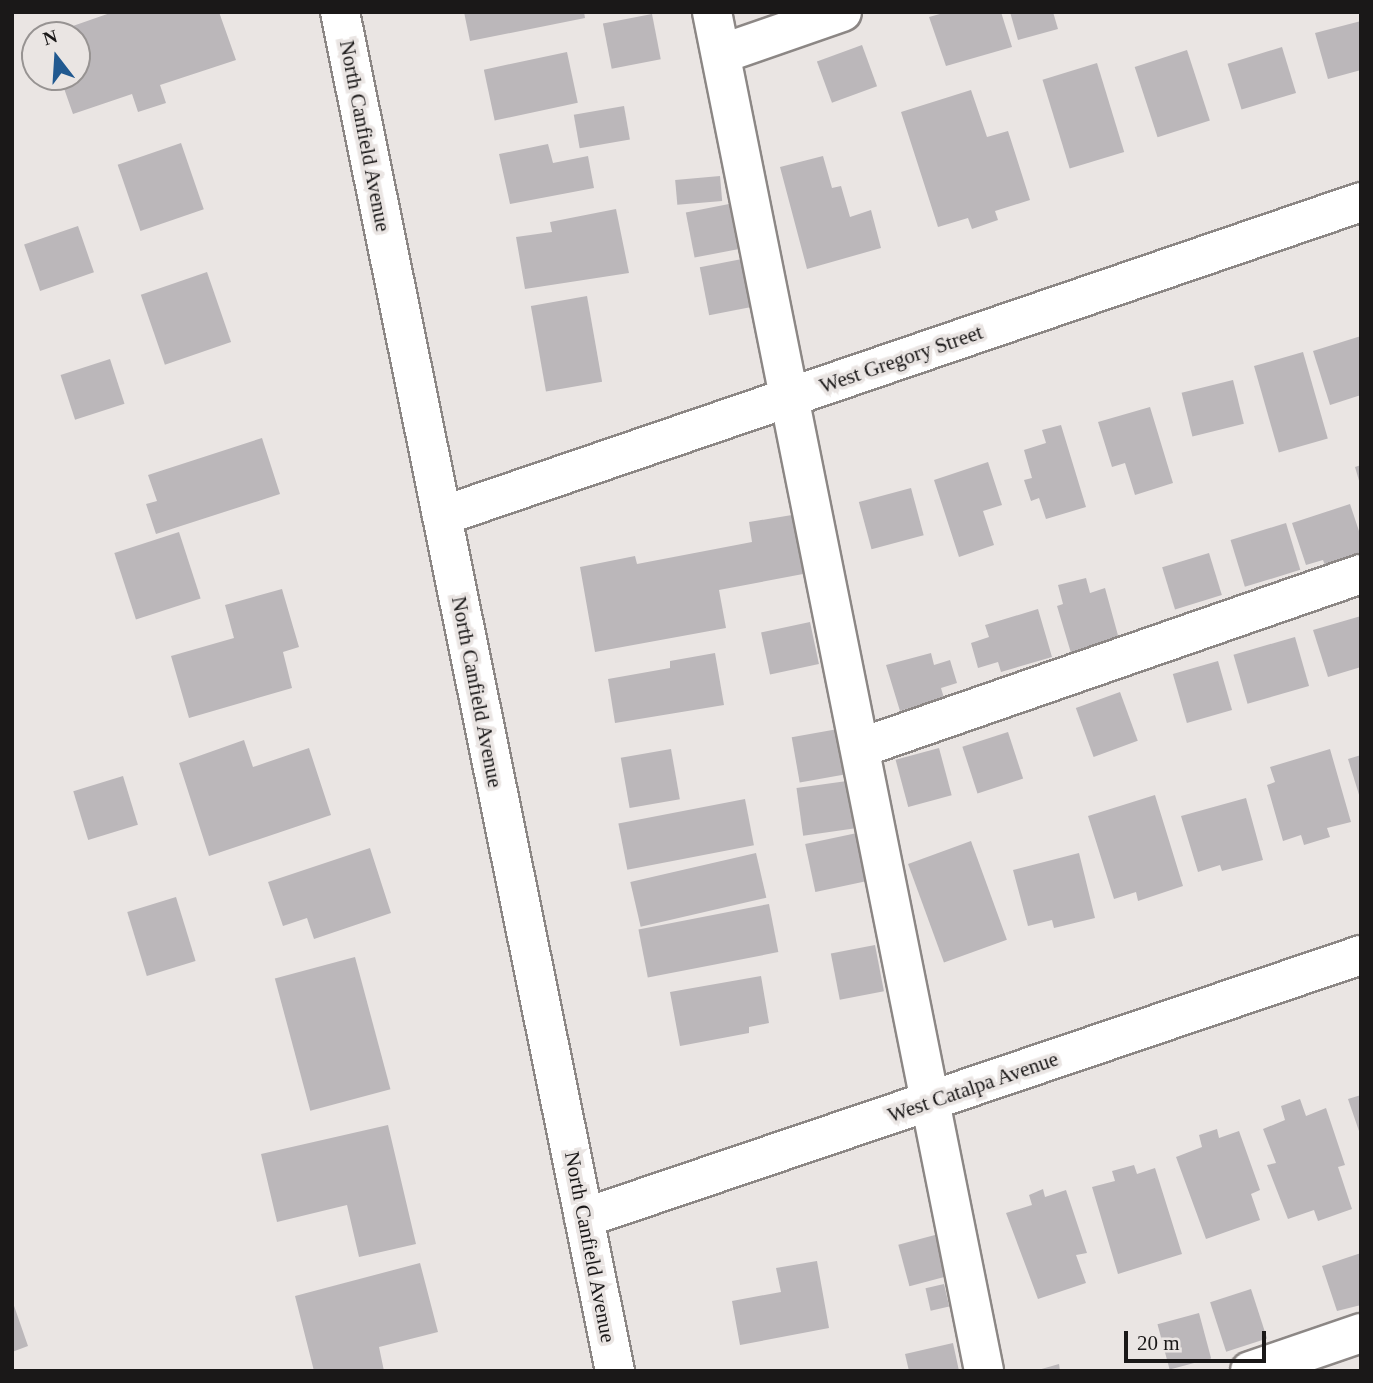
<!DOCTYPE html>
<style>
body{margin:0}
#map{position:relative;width:1373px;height:1383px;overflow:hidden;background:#eae5e3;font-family:Georgia,serif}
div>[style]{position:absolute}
.building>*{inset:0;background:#bbb7ba;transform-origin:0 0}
.roads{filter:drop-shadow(2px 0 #8c8785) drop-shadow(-2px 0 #8c8785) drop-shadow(0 2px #8c8785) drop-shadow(0 -2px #8c8785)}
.minor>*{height:38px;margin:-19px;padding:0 19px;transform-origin:19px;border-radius:19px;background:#fff}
span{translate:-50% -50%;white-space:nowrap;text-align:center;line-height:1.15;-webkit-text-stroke:7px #eae5e3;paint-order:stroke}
.street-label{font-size:21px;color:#1a1818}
.frame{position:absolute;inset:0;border:14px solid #1a1818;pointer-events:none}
.north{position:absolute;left:21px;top:21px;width:70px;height:70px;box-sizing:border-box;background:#eae5e3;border:2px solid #979392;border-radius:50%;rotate:343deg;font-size:19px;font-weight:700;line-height:28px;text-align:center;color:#1a1818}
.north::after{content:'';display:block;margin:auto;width:24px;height:32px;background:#215990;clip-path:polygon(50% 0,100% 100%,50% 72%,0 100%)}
.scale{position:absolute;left:1124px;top:1331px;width:142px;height:32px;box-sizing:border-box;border:4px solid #1a1818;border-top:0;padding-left:9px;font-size:21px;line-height:24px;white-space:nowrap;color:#1a1818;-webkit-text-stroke:5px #eae5e3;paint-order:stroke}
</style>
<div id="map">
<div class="building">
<i style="clip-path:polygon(113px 12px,219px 12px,236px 60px,160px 85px,166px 103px,138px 112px,132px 94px,73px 114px,60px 77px,77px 77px,77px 35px,47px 35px)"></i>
<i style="clip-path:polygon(464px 12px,584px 12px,585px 18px,470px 41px)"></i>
<i style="clip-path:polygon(947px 12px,1001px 12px,1012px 47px,946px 66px,929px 17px)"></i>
<i style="clip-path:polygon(1010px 12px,1053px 12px,1058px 29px,1018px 40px)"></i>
<i style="left:652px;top:14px;width:46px;height:50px;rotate:79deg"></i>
<i style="clip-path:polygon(1361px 21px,1361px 70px,1328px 79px,1315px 33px)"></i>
<i style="left:862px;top:45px;width:44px;height:48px;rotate:70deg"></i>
<i style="left:1282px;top:47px;width:48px;height:57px;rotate:73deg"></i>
<i style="left:1187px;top:50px;width:74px;height:55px;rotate:72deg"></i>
<i style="left:567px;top:52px;width:52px;height:85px;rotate:78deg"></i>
<i style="left:1097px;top:63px;width:93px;height:57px;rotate:73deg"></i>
<i style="clip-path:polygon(971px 90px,987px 137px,1008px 131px,1030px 200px,995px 211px,998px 220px,972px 229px,968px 218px,938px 227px,901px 112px)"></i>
<i style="left:624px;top:106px;width:34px;height:51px;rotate:80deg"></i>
<i style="left:181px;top:143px;width:70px;height:67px;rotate:71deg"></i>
<i style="clip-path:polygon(548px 144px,553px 163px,588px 156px,594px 188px,510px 204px,499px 154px)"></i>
<i style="clip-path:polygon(823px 156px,832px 188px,841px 186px,850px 217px,871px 210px,881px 248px,807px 269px,780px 167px)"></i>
<i style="left:720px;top:176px;width:25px;height:45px;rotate:85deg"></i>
<i style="left:729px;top:204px;width:46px;height:44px;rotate:79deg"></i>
<i style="clip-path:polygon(616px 209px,629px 273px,525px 289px,516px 237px,552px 232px,550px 222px)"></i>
<i style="left:78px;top:226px;width:49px;height:57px;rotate:71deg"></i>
<i style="left:742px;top:259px;width:49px;height:43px;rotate:79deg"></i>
<i style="left:207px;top:272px;width:74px;height:70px;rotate:71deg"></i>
<i style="left:587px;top:296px;width:87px;height:57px;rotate:80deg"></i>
<i style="clip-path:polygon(1361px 336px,1361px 395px,1330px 405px,1313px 351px)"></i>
<i style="left:1303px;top:352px;width:90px;height:51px;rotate:74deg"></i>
<i style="left:110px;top:359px;width:47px;height:52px;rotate:72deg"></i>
<i style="left:1233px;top:380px;width:45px;height:53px;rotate:76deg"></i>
<i style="clip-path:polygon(1150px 407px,1173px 483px,1135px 495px,1125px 463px,1112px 467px,1098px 422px)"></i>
<i style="clip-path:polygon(1061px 425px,1086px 507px,1046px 519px,1039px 498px,1031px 501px,1024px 480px,1032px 478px,1024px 450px,1046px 443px,1042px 430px)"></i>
<i style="clip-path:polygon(262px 438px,280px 494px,156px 534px,146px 504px,157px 501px,148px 475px)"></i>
<i style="clip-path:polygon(988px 462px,1002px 505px,983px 511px,994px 545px,959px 557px,934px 480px)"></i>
<i style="clip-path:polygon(1361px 465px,1361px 484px,1360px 484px,1355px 467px)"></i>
<i style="left:911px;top:488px;width:49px;height:54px;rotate:75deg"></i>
<i style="clip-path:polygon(1350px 504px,1361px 537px,1361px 557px,1326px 568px,1323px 560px,1306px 565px,1292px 523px)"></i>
<i style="clip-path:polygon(792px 515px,803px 574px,719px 590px,726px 628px,595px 652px,580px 567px,635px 556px,637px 564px,752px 542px,749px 522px)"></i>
<i style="left:1286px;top:523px;width:49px;height:58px;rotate:73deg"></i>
<i style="left:179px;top:532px;width:70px;height:68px;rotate:72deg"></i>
<i style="left:1209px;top:553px;width:44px;height:49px;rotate:73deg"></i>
<i style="clip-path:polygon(1086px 578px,1090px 593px,1105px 588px,1119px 639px,1071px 653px,1057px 606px,1063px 604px,1058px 585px)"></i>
<i style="clip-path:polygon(282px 589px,299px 647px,283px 652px,292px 688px,189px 718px,171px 656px,234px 638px,225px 605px)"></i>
<i style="clip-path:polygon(1038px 609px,1052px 657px,1001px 672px,998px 662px,978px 668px,971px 643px,989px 637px,985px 625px)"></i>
<i style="clip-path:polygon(1361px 616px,1361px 667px,1328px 677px,1313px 630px)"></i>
<i style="left:810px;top:622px;width:43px;height:50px;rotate:78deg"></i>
<i style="left:1295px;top:637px;width:51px;height:64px;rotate:74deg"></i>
<i style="clip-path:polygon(715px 653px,724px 705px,615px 723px,608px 679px,670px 668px,670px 661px)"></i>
<i style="clip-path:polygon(931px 653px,934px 665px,950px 660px,957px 683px,941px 688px,944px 698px,900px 711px,886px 665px)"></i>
<i style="left:1218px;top:661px;width:51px;height:47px;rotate:74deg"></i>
<i style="left:1120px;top:692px;width:52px;height:47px;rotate:70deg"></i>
<i style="left:838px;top:729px;width:46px;height:47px;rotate:80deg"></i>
<i style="left:1008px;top:732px;width:49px;height:48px;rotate:72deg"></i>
<i style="clip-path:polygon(244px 740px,253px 767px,309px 748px,331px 815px,209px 856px,179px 763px)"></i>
<i style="left:939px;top:748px;width:49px;height:45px;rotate:75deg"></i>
<i style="left:671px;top:749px;width:51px;height:51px;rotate:80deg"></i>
<i style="clip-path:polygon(1330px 749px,1351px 822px,1327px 828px,1330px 837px,1304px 845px,1301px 835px,1283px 841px,1267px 785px,1275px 782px,1270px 767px)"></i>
<i style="clip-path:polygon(1361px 755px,1361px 798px,1360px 798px,1348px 759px)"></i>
<i style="left:123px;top:776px;width:51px;height:52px;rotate:73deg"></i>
<i style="left:847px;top:781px;width:48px;height:51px;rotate:82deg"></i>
<i style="clip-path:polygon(1155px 795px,1183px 886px,1138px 901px,1136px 892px,1114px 899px,1088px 816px)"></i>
<i style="clip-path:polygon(1246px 798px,1263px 860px,1222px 871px,1220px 865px,1198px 872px,1181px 816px)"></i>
<i style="left:745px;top:799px;width:47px;height:129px;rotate:79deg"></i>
<i style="left:857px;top:833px;width:49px;height:53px;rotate:78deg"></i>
<i style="left:971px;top:841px;width:105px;height:67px;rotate:70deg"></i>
<i style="clip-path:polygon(370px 848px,391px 913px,314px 939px,307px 918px,283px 926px,268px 882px)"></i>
<i style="left:756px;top:853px;width:46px;height:129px;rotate:77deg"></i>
<i style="clip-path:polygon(1079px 853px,1095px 918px,1054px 928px,1052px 920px,1028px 926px,1013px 870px)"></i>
<i style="left:176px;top:897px;width:67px;height:51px;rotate:73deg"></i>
<i style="left:769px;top:904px;width:49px;height:133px;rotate:79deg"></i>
<i style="left:875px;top:945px;width:47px;height:45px;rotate:79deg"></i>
<i style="left:355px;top:957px;width:137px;height:83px;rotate:75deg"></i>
<i style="clip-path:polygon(761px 976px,769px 1023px,749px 1027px,749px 1033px,680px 1046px,670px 992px)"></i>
<i style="clip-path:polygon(1361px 1095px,1361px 1134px,1360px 1134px,1348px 1099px)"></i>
<i style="clip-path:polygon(1300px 1099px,1306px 1116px,1326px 1108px,1345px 1165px,1338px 1167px,1352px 1209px,1318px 1221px,1314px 1210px,1288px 1219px,1267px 1165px,1276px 1163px,1263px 1129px,1285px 1120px,1281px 1106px)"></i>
<i style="clip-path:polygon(388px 1125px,416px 1244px,359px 1257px,347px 1205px,277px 1222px,261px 1154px)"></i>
<i style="clip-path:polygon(1217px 1129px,1219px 1138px,1239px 1131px,1260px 1190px,1251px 1194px,1260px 1220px,1206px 1239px,1176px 1157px,1202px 1147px,1199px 1135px)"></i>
<i style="clip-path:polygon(1134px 1165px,1137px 1174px,1155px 1168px,1182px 1254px,1118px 1274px,1092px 1187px,1115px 1181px,1112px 1171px)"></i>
<i style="clip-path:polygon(1043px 1189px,1045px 1197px,1066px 1190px,1087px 1253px,1076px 1255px,1086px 1283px,1038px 1299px,1006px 1213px,1032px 1205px,1029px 1195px)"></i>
<i style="left:935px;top:1235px;width:43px;height:38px;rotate:75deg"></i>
<i style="clip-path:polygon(1361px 1253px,1361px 1305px,1337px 1311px,1322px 1266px)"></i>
<i style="clip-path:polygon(817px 1261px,829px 1328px,740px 1345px,732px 1301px,781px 1292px,776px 1268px)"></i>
<i style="clip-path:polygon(420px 1263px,438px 1332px,379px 1347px,384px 1371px,314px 1371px,295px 1296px)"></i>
<i style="left:944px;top:1284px;width:23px;height:19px;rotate:77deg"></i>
<i style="left:1251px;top:1289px;width:52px;height:43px;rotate:72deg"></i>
<i style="clip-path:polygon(12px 1300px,28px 1346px,12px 1352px)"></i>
<i style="left:1199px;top:1313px;width:47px;height:43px;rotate:75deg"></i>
<i style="clip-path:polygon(953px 1343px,959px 1371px,909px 1371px,905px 1354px)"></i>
<i style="clip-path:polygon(1059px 1364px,1060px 1371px,1038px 1371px,1038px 1370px)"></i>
</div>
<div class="roads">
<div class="minor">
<i style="left:340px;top:12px;width:1387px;rotate:78.56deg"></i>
<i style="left:712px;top:12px;width:1386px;rotate:78.68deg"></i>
<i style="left:721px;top:54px;width:128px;rotate:-19.1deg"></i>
<i style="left:442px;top:516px;width:971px;rotate:-18.86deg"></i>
<i style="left:860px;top:748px;width:530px;rotate:-19.15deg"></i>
<i style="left:584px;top:1218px;width:820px;rotate:-18.7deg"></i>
<i style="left:1250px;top:1371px;width:117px;rotate:-18.9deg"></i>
</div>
</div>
<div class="street-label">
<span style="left:365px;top:136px;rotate:79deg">North Canfield Avenue</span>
<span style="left:901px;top:359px;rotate:-19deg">West Gregory Street</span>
<span style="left:477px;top:692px;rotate:79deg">North Canfield Avenue</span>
<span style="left:973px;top:1087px;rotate:-19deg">West Catalpa Avenue</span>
<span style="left:590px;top:1247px;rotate:79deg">North Canfield Avenue</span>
</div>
<div class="frame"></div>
<div class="north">N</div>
<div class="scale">20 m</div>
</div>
